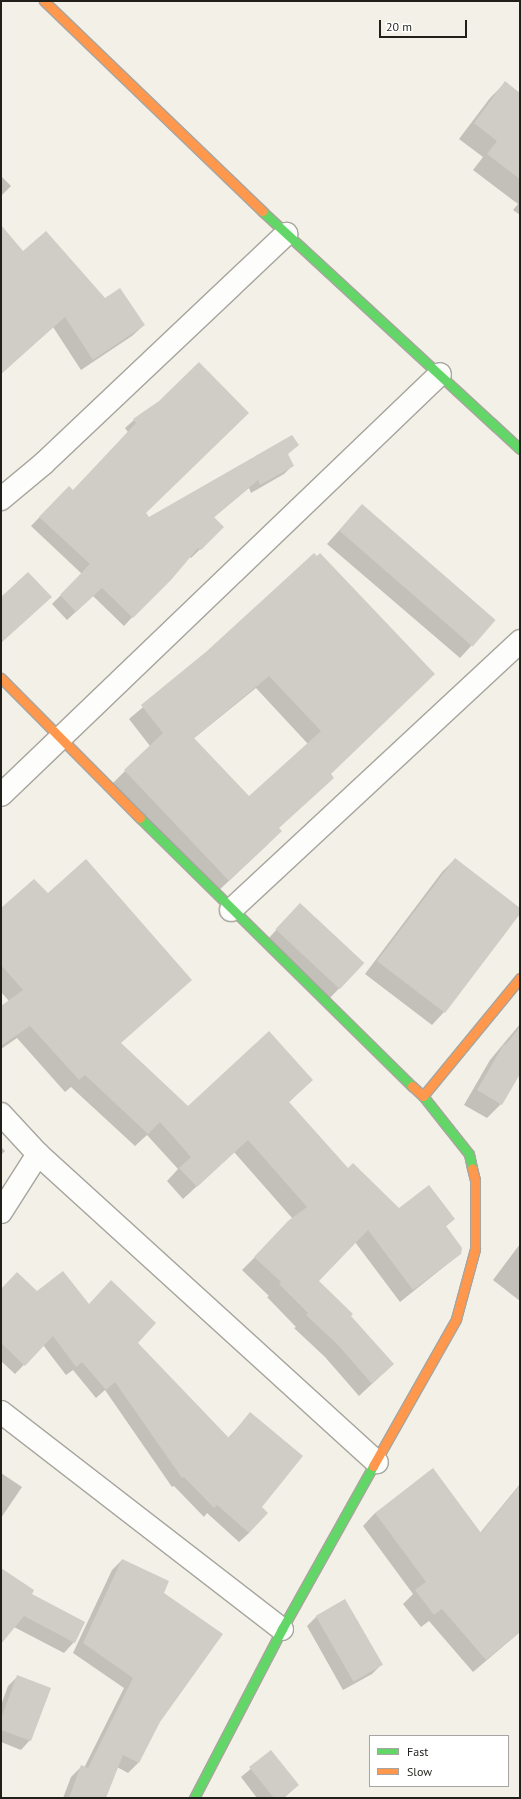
<!DOCTYPE html>
<style>
body{margin:0}
#map{position:relative;width:521px;height:1799px;overflow:hidden;background:#f3f0e7;font-family:"PT Sans",sans-serif}
div>[style]{position:absolute}
.shadow>*{inset:0;background:#0003}
.building>*{inset:0;background:#cfcdc5;transform-origin:0 0}
.roads{filter:drop-shadow(1px 0 #a7a59e) drop-shadow(-1px 0 #a7a59e) drop-shadow(0 1px #a7a59e) drop-shadow(0 -1px #a7a59e)}
.street>*{height:22px;margin:-11px;padding:0 11px;transform-origin:11px;border-radius:11px;background:#fdfdfb}
.fast>*{height:9px;margin:-4.5px;padding:0 4.5px;transform-origin:4.5px;border-radius:4.5px;background:#63d668}
.slow>*{height:9px;margin:-4.5px;padding:0 4.5px;transform-origin:4.5px;border-radius:4.5px;background:#ff974d}
span{translate:-50% -50%;white-space:nowrap;text-align:center;line-height:1.15;-webkit-text-stroke:3.5px #fff;paint-order:stroke}
.frame{position:absolute;inset:0;border:2px solid #201f19;pointer-events:none}
.legend{position:absolute;left:369px;top:1735px;width:140px;height:52px;box-sizing:border-box;background:#fff;border:1px solid #a6a5a3;margin:0;padding:5px 7px;list-style:none;font-size:12px;color:#201f19}
.legend li{display:flex;align-items:center;gap:8px;height:20px}
.legend b{width:20px;border:1px solid #a6a5a3}
.scale{position:absolute;left:379px;top:20px;width:88px;height:18px;box-sizing:border-box;border:2px solid #201f19;border-top:0;padding-left:5px;font-size:12px;line-height:14px;white-space:nowrap;color:#201f19;-webkit-text-stroke:3px #fff;paint-order:stroke}
</style>
<div id="map">
<div class="shadow">
<i style="clip-path:polygon(505px 83px,520px 94px,520px 215px,513px 210px,518px 204px,473px 170px,483px 157px,459px 139px,490px 98px)"></i>
<i style="clip-path:polygon(1px 176px,11px 186px,1px 196px)"></i>
<i style="clip-path:polygon(1px 226px,23px 253px,144px 325px,132px 336px,81px 370px,53px 327px,1px 374px)"></i>
<i style="clip-path:polygon(159px 402px,145px 513px,149px 518px,287px 455px,293px 465px,284px 474px,251px 493px,249px 488px,213px 518px,223px 527px,191px 558px,189px 556px,124px 626px,93px 596px,67px 620px,52px 604px,82px 574px,31px 526px,60px 496px,73px 491px,128px 432px,125px 428px,134px 420px)"></i>
<i style="clip-path:polygon(362px 505px,472px 645px,460px 658px,327px 544px)"></i>
<i style="clip-path:polygon(evenodd,208px 652px,420px 687px,329px 774px,278px 828px,268px 844px,216px 893px,112px 784px,150px 746px,129px 719px,208px 652px,256px 688px,308px 744px,249px 797px,193px 739px,256px 688px)"></i>
<i style="clip-path:polygon(455px 859px,520px 909px,520px 913px,444px 1012px,432px 1025px,365px 974px,442px 872px)"></i>
<i style="clip-path:polygon(1px 910px,120px 1043px,188px 1107px,312px 1080px,288px 1103px,348px 1169px,399px 1209px,454px 1219px,445px 1227px,460px 1254px,400px 1302px,355px 1242px,318px 1281px,393px 1364px,359px 1396px,325px 1357px,294px 1328px,296px 1327px,267px 1297px,269px 1296px,242px 1270px,293px 1219px,234px 1152px,183px 1199px,167px 1181px,178px 1169px,147px 1135px,135px 1146px,71px 1087px,65px 1092px,17px 1038px,1px 1049px,1px 1007px,9px 1001px,1px 992px)"></i>
<i style="clip-path:polygon(291px 914px,363px 963px,330px 998px,267px 940px)"></i>
<i style="clip-path:polygon(520px 1024px,520px 1072px,501px 1104px,487px 1118px,464px 1105px,490px 1060px)"></i>
<i style="clip-path:polygon(1px 1147px,5px 1151px,1px 1155px)"></i>
<i style="clip-path:polygon(520px 1244px,520px 1301px,493px 1280px)"></i>
<i style="clip-path:polygon(1px 1290px,37px 1293px,89px 1305px,136px 1343px,228px 1438px,250px 1414px,260px 1507px,249px 1533px,239px 1542px,207px 1513px,204px 1517px,174px 1486px,172px 1487px,105px 1390px,96px 1398px,73px 1370px,66px 1375px,43px 1345px,15px 1374px,1px 1361px)"></i>
<i style="clip-path:polygon(1px 1473px,22px 1487px,1px 1518px)"></i>
<i style="clip-path:polygon(520px 1484px,520px 1632px,473px 1672px,429px 1621px,421px 1627px,403px 1604px,413px 1594px,363px 1526px,375px 1513px,480px 1533px)"></i>
<i style="clip-path:polygon(122px 1560px,163px 1593px,159px 1721px,138px 1763px,128px 1773px,117px 1767px,105px 1798px,63px 1798px,71px 1777px,81px 1767px,84px 1768px,124px 1688px,73px 1653px,112px 1570px)"></i>
<i style="clip-path:polygon(1px 1569px,30px 1595px,74px 1642px,64px 1653px,14px 1627px,1px 1642px)"></i>
<i style="clip-path:polygon(317px 1616px,381px 1665px,372px 1674px,343px 1690px,307px 1626px)"></i>
<i style="clip-path:polygon(17px 1677px,30px 1740px,21px 1750px,1px 1742px,1px 1705px,8px 1686px)"></i>
<i style="clip-path:polygon(271px 1752px,298px 1785px,284px 1798px,257px 1798px,241px 1777px)"></i>
</div>
<div class="building">
<i style="clip-path:polygon(505px 81px,520px 93px,520px 179px,487px 154px,497px 141px,474px 123px)"></i>
<i style="clip-path:polygon(1px 225px,23px 251px,46px 231px,105px 298px,120px 288px,145px 325px,93px 360px,65px 317px,1px 374px)"></i>
<i style="clip-path:polygon(199px 362px,249px 413px,146px 513px,149px 517px,292px 435px,299px 445px,288px 454px,294px 466px,260px 485px,258px 480px,214px 517px,224px 527px,201px 550px,198px 548px,171px 580px,133px 618px,102px 588px,76px 612px,60px 595px,90px 564px,39px 517px,69px 486px,73px 490px,136px 423px,133px 419px,159px 401px)"></i>
<i style="left:362px;top:504px;width:177px;height:35px;rotate:41deg"></i>
<i style="clip-path:polygon(evenodd,314px 553px,317px 556px,320px 553px,435px 674px,331px 774px,334px 778px,279px 828px,282px 831px,229px 881px,124px 770px,163px 733px,141px 705px,207px 651px,314px 553px,269px 676px,321px 731px,249px 796px,194px 738px,269px 676px)"></i>
<i style="clip-path:polygon(28px 572px,52px 597px,1px 643px,1px 597px)"></i>
<i style="clip-path:polygon(455px 858px,520px 908px,520px 914px,445px 1013px,377px 961px)"></i>
<i style="clip-path:polygon(86px 859px,192px 980px,121px 1043px,188px 1106px,269px 1031px,313px 1080px,289px 1102px,348px 1168px,353px 1163px,399px 1208px,429px 1185px,455px 1219px,446px 1226px,462px 1248px,461px 1254px,413px 1290px,368px 1230px,319px 1281px,353px 1314px,351px 1316px,394px 1364px,372px 1384px,338px 1345px,306px 1315px,308px 1313px,279px 1284px,281px 1282px,254px 1257px,288px 1221px,307px 1207px,248px 1140px,197px 1187px,179px 1168px,191px 1157px,160px 1122px,148px 1134px,85px 1075px,79px 1080px,30px 1026px,1px 1046px,1px 1006px,23px 990px,1px 965px,1px 908px,34px 879px,48px 893px)"></i>
<i style="left:300px;top:903px;width:88px;height:36px;rotate:43deg"></i>
<i style="clip-path:polygon(520px 1027px,520px 1074px,502px 1105px,477px 1090px,504px 1044px,505px 1045px)"></i>
<i style="clip-path:polygon(63px 1271px,89px 1304px,111px 1280px,156px 1323px,138px 1343px,229px 1438px,250px 1412px,303px 1456px,262px 1507px,268px 1513px,249px 1533px,217px 1505px,214px 1508px,184px 1477px,182px 1478px,115px 1382px,106px 1390px,82px 1362px,76px 1367px,53px 1336px,25px 1366px,1px 1343px,1px 1289px,17px 1272px,37px 1291px)"></i>
<i style="clip-path:polygon(433px 1468px,481px 1533px,520px 1485px,520px 1632px,486px 1660px,442px 1609px,434px 1615px,415px 1590px,426px 1582px,375px 1513px)"></i>
<i style="clip-path:polygon(122px 1559px,169px 1581px,164px 1593px,223px 1634px,160px 1722px,139px 1763px,123px 1755px,106px 1798px,69px 1798px,81px 1765px,88px 1768px,133px 1678px,83px 1643px)"></i>
<i style="clip-path:polygon(1px 1568px,34px 1590px,32px 1594px,85px 1622px,75px 1643px,24px 1616px,1px 1644px)"></i>
<i style="left:345px;top:1599px;width:76px;height:34px;rotate:60deg"></i>
<i style="clip-path:polygon(17px 1675px,51px 1688px,31px 1741px,1px 1730px,1px 1719px)"></i>
<i style="clip-path:polygon(271px 1750px,299px 1785px,283px 1798px,274px 1798px,249px 1767px)"></i>
</div>
<div class="roads">
<div class="street">
<i style="left:1px;top:499px;width:55px;rotate:-39.8deg"></i>
<i style="left:43px;top:464px;width:335px;rotate:-43.4deg"></i>
<i style="left:1px;top:795px;width:608px;rotate:-43.8deg"></i>
<i style="left:231px;top:910px;width:395px;rotate:-42.9deg"></i>
<i style="left:1px;top:1114px;width:54px;rotate:47.2deg"></i>
<i style="left:38px;top:1154px;width:458px;rotate:42.3deg"></i>
<i style="left:1px;top:1212px;width:69px;rotate:-57.5deg"></i>
<i style="left:1px;top:1412px;width:355px;rotate:37.7deg"></i>
</div>
<div class="fast">
<i style="left:262px;top:211px;width:351px;rotate:42.7deg"></i>
<i style="left:140px;top:818px;width:382px;rotate:44.6deg"></i>
<i style="left:423px;top:1096px;width:74px;rotate:51.6deg"></i>
<i style="left:469px;top:1154px;width:14px;rotate:78deg"></i>
<i style="left:194px;top:1798px;width:191px;rotate:-62.5deg"></i>
<i style="left:282px;top:1629px;width:187px;rotate:-60.8deg"></i>
</div>
<div class="slow">
<i style="left:44px;top:1px;width:303px;rotate:43.9deg"></i>
<i style="left:1px;top:678px;width:197px;rotate:45.2deg"></i>
<i style="left:412px;top:1086px;width:15px;rotate:42deg"></i>
<i style="left:423px;top:1096px;width:153px;rotate:-50.6deg"></i>
<i style="left:373px;top:1466px;width:169px;rotate:-60.5deg"></i>
<i style="left:456px;top:1319px;width:73px;rotate:-74.8deg"></i>
<i style="left:475px;top:1249px;width:69px;rotate:-90deg"></i>
<i style="left:475px;top:1180px;width:12px;rotate:-104deg"></i>
</div>
</div>
<div class="frame"></div>
<ul class="legend">
<li><b style="height:5px;background:#63d668"></b>Fast</li>
<li><b style="height:5px;background:#ff974d"></b>Slow</li>
</ul>
<div class="scale">20 m</div>
</div>
